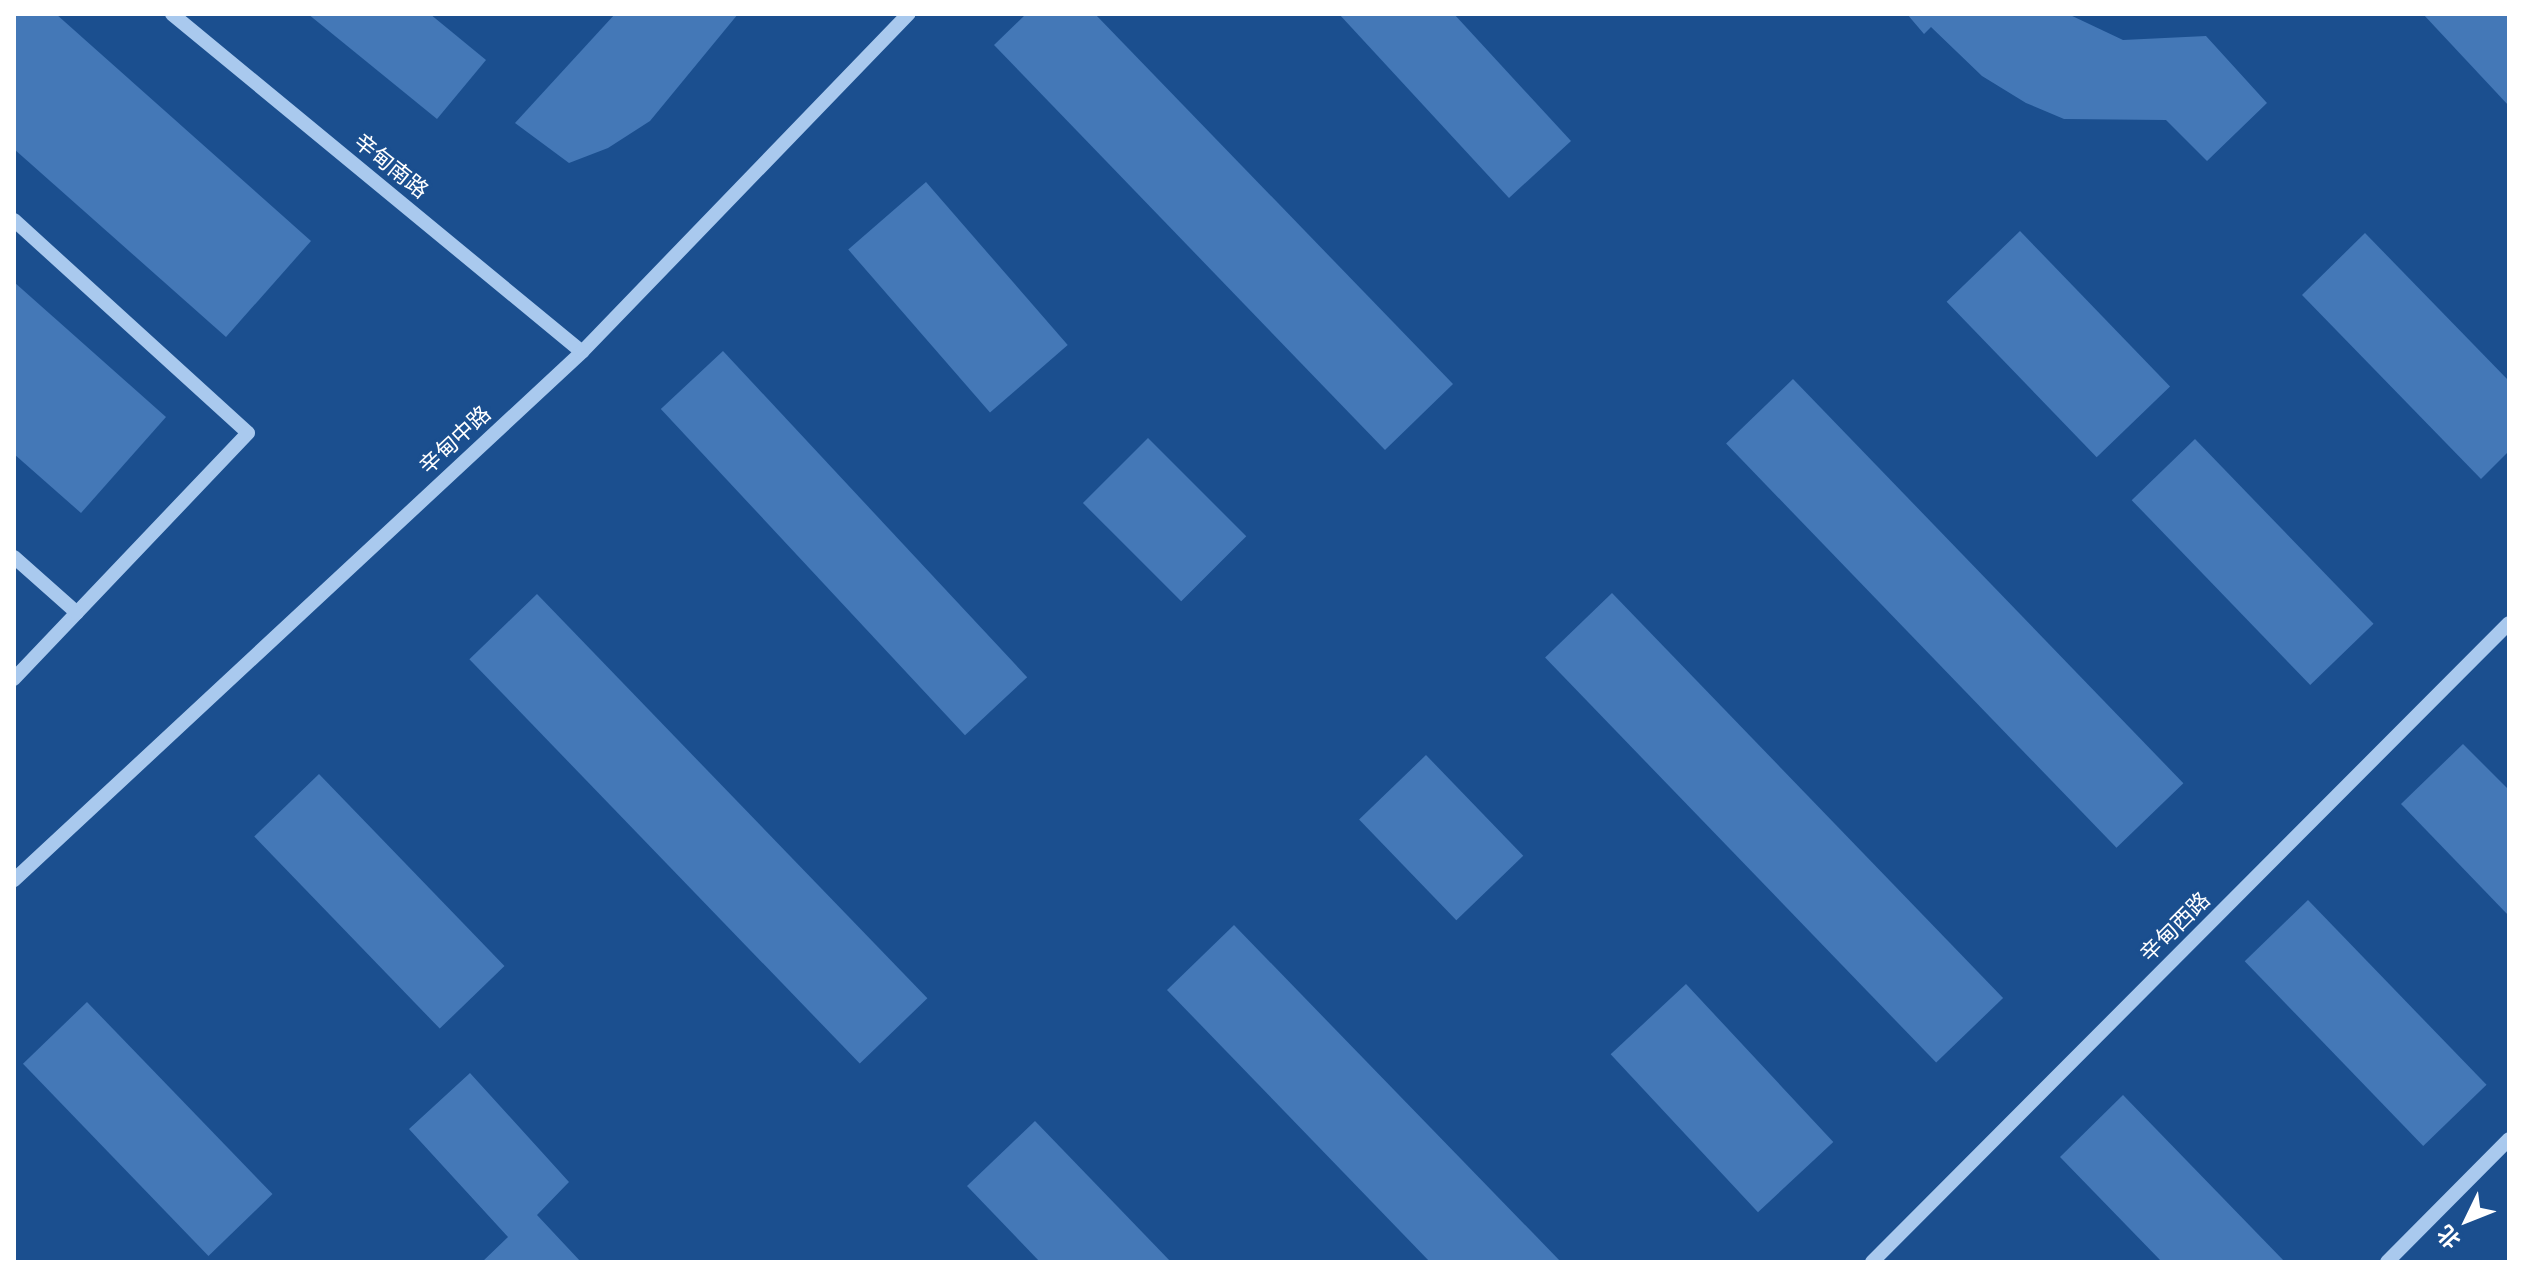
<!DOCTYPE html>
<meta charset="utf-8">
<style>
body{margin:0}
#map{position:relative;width:2523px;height:1276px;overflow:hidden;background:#1b4f8f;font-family:"Roboto Condensed","Noto Sans SC",sans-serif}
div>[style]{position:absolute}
.building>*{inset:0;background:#4478b7;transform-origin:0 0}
.minor>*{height:14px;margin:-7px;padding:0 7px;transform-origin:7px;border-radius:7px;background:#a9c9ee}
span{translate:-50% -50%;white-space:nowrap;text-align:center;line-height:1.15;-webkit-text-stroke:6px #1b4f8f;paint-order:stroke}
.street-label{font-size:22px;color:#fff}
.frame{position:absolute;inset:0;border:16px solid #fff;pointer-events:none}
.north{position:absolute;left:2427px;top:1180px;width:80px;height:80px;-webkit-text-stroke:6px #1b4f8f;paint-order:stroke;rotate:227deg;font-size:22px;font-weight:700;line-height:32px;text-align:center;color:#fff}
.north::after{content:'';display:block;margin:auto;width:28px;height:36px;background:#fff;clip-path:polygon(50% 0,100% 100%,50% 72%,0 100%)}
</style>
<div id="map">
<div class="building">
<i style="clip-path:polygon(14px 14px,56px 14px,311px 241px,226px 337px,14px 149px)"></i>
<i style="clip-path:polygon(308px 14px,430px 14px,486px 60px,437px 119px)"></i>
<i style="clip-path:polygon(615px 14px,738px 14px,650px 121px,608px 148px,569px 163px,515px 123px)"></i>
<i style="clip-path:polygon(1026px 14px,1095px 14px,1453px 384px,1385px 450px,994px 45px)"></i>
<i style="clip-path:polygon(1339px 14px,1454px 14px,1571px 141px,1509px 198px)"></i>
<i style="clip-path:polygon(1907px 14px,2068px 14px,2123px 40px,2206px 36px,2267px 103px,2207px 161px,2166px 120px,2064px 119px,2026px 103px,1982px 76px,1931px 27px,1924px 34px)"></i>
<i style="clip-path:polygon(2423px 14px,2509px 14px,2509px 106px)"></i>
<i style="left:926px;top:182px;width:216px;height:103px;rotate:49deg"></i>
<i style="left:2020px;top:231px;width:216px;height:102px;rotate:46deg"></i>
<i style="clip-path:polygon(2365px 233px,2509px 381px,2509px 451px,2481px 479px,2302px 295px)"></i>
<i style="clip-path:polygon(14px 282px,166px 417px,81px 513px,14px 454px)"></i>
<i style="left:723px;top:351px;width:446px;height:85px;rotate:47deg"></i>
<i style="left:1793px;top:379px;width:562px;height:93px;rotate:46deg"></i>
<i style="left:1148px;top:438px;width:139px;height:92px;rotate:45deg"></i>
<i style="left:2195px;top:439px;width:257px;height:88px;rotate:46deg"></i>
<i style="left:1612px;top:593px;width:563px;height:93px;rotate:46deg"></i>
<i style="left:537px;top:594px;width:562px;height:94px;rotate:46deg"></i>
<i style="clip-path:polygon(2463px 744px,2509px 790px,2509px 916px,2401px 804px)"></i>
<i style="left:1426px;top:755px;width:140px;height:93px;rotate:46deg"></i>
<i style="left:319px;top:774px;width:267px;height:90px;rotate:46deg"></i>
<i style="left:2308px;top:900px;width:257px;height:88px;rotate:46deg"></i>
<i style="clip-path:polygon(1234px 925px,1561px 1262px,1430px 1262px,1167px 990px)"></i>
<i style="left:1686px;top:984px;width:216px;height:103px;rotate:47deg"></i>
<i style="left:87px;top:1002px;width:267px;height:89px;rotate:46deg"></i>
<i style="clip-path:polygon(470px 1073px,569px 1182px,537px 1215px,581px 1262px,482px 1262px,508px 1237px,409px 1129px)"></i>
<i style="clip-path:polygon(2123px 1095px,2285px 1262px,2162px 1262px,2060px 1157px)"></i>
<i style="clip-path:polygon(1035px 1121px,1171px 1262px,1040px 1262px,967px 1186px)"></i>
</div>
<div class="minor">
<i style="left:172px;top:14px;width:531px;rotate:39.5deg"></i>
<i style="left:14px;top:220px;width:316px;rotate:42.3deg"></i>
<i style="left:248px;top:433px;width:340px;rotate:133.6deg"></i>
<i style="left:14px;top:557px;width:84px;rotate:41.6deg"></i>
<i style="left:14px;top:880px;width:776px;rotate:-42.91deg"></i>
<i style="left:582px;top:352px;width:470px;rotate:-46deg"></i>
<i style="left:1872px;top:1262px;width:902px;rotate:-45.09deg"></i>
<i style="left:2387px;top:1262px;width:173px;rotate:-45.2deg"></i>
</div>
<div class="street-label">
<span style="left:391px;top:166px;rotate:39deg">辛甸南路</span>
<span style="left:455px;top:440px;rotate:-43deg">辛甸中路</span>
<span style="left:2175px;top:927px;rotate:-45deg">辛甸西路</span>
</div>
<div class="frame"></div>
<div class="north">北</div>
</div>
